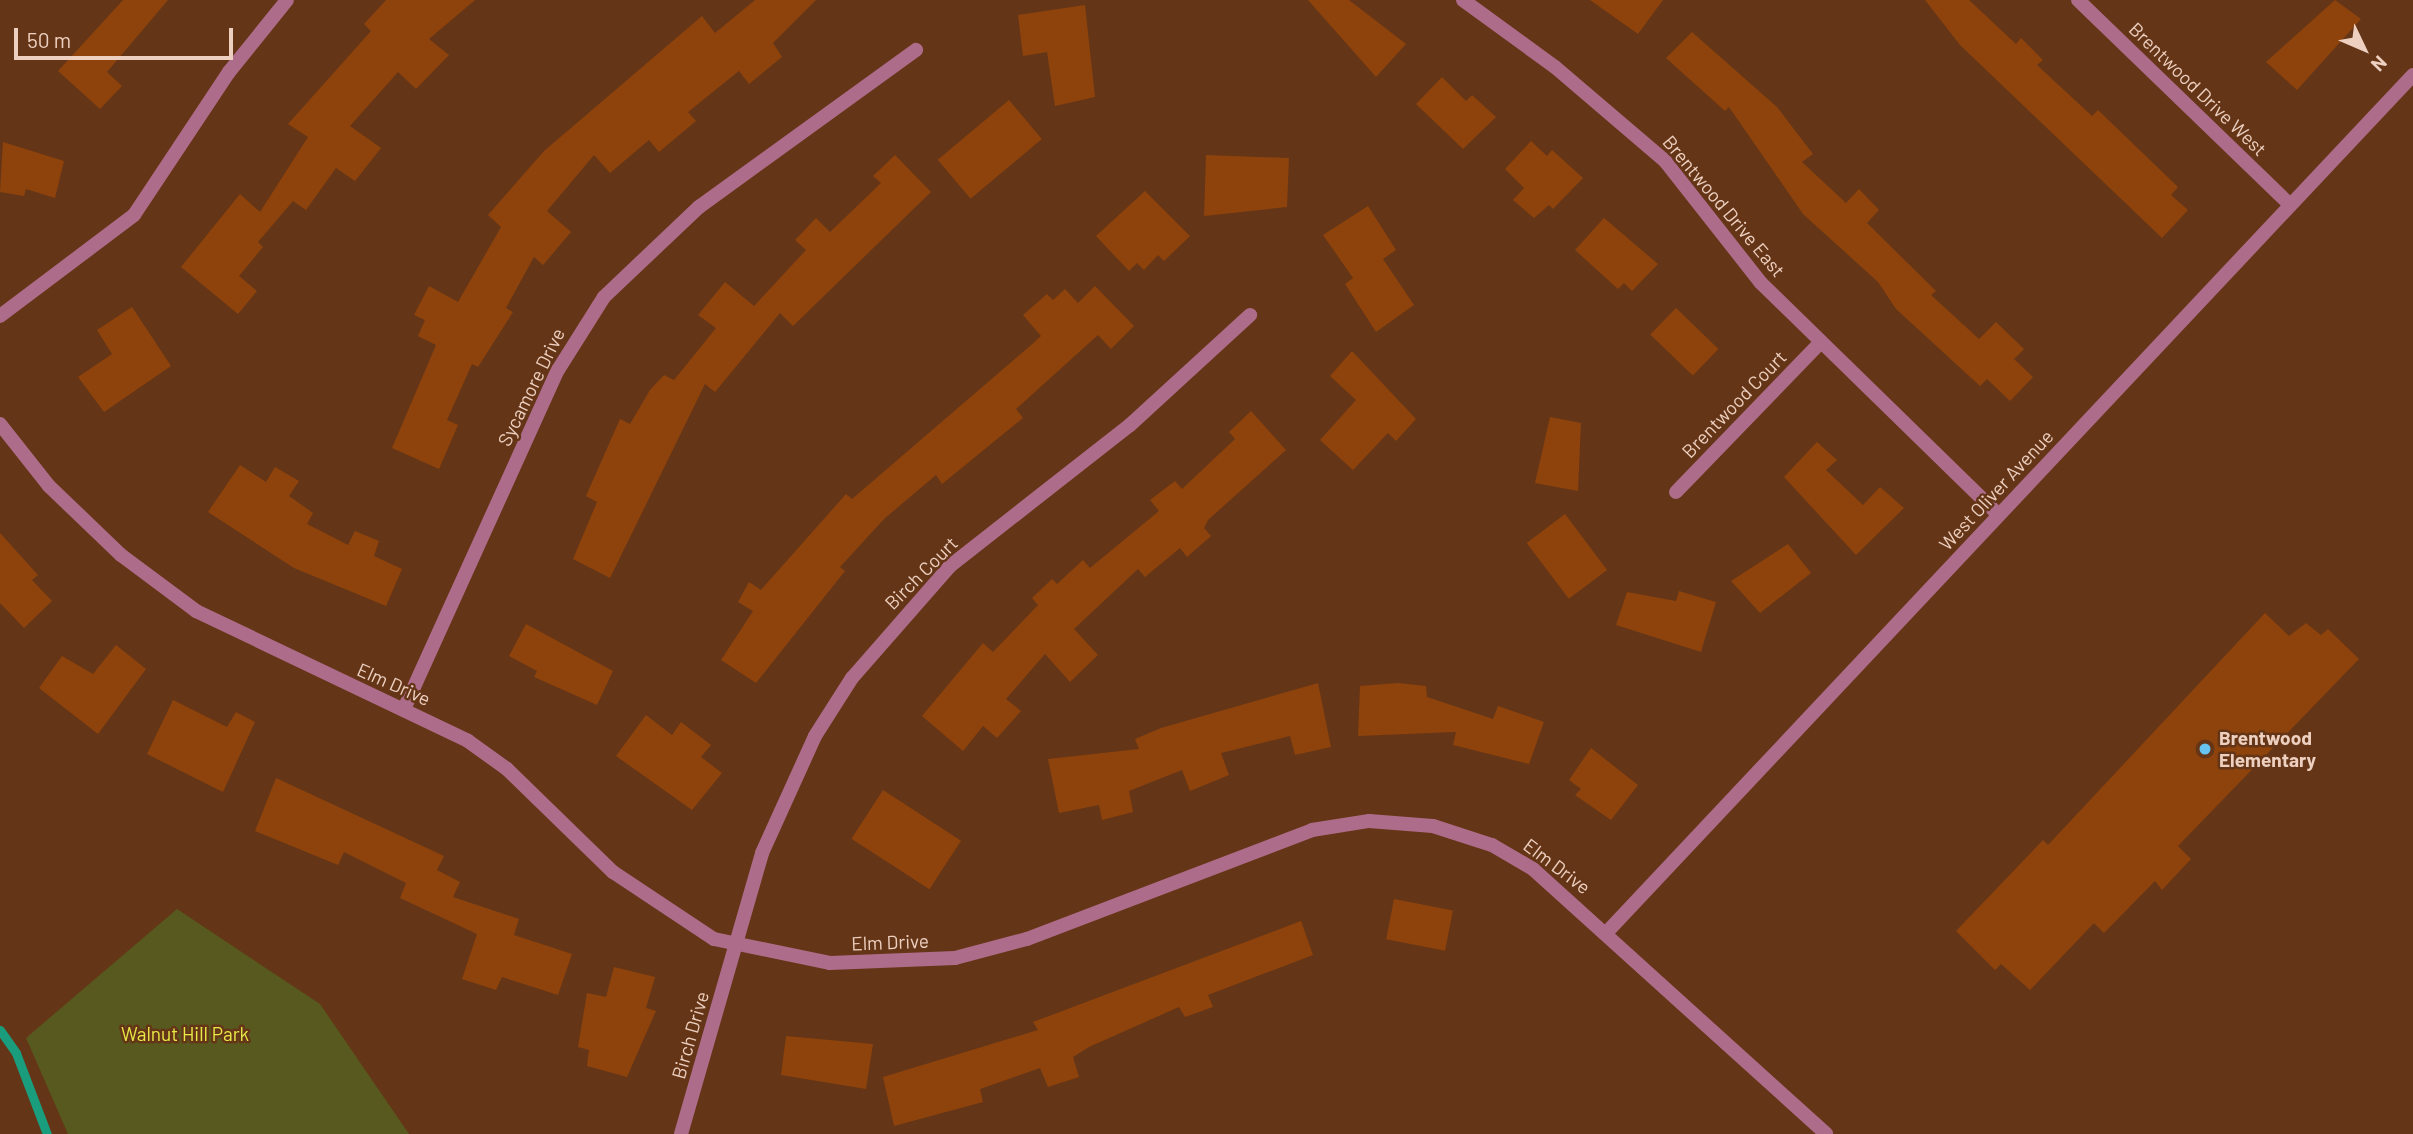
<!DOCTYPE html>
<style>
body{margin:0}
#map{position:relative;width:2413px;height:1134px;overflow:hidden;background:#653517;font-family:Barlow,sans-serif}
div>[style]{position:absolute}
.green>*{inset:0;background:#57591e}
.stream>*{height:9px;margin:-4.5px;padding:0 4.5px;transform-origin:4.5px;border-radius:4.5px;background:#1a9d7d}
.building>*{inset:0;background:#8d430b;transform-origin:0 0}
.minor>*{height:14px;margin:-7px;padding:0 7px;transform-origin:7px;border-radius:7px;background:#ae6c8b}
.dots>*{width:19px;height:19px;translate:-50% -50%;box-sizing:border-box;border:4px solid #653517;border-radius:50%}
span{translate:-50% -50%;white-space:nowrap;text-align:center;line-height:1.15;-webkit-text-stroke:5px #653517;paint-order:stroke}
.street-label{font-size:19px;color:#edd0c0}
.poi-label{font-size:19px;color:#edd0c0;font-weight:700}
.left{translate:0 -50%;text-align:left}
.park-label{font-size:19px;color:#e6e946}
.north{position:absolute;left:2329px;top:14px;width:70px;height:70px;-webkit-text-stroke:5px #653517;paint-order:stroke;rotate:134deg;font-size:19px;font-weight:700;line-height:28px;text-align:center;color:#edd0c0}
.north::after{content:'';display:block;margin:auto;width:24px;height:32px;background:#edd0c0;clip-path:polygon(50% 0,100% 100%,50% 72%,0 100%)}
.scale{position:absolute;left:14px;top:28px;width:219px;height:32px;box-sizing:border-box;border:4px solid #edd0c0;border-top:0;padding-left:9px;font-size:21px;line-height:24px;white-space:nowrap;color:#edd0c0;-webkit-text-stroke:5px #653517;paint-order:stroke}
</style>
<div id="map">
<div class="green">
<i style="clip-path:polygon(177px 909px,320px 1004px,409px 1134px,68px 1134px,26px 1038px)"></i>
</div>
<div class="stream">
<i style="left:0;top:1030px;width:28px;rotate:55deg"></i>
<i style="left:16px;top:1053px;width:87px;rotate:69.1deg"></i>
</div>
<div class="building">
<i style="clip-path:polygon(123px 0,168px 0,107px 72px,122px 86px,100px 109px,58px 71px)"></i>
<i style="clip-path:polygon(386px 0,475px 0,429px 39px,449px 55px,416px 89px,398px 72px,350px 126px,381px 148px,355px 181px,336px 168px,306px 210px,293px 201px,258px 242px,263px 247px,239px 276px,257px 291px,238px 314px,181px 267px,240px 194px,260px 212px,308px 137px,288px 124px,371px 31px,364px 24px)"></i>
<i style="clip-path:polygon(755px 0,816px 0,773px 43px,782px 57px,749px 84px,739px 71px,688px 112px,696px 121px,659px 152px,649px 140px,610px 173px,594px 155px,547px 211px,571px 232px,543px 265px,534px 257px,506px 308px,513px 312px,478px 367px,472px 364px,447px 420px,458px 425px,439px 469px,392px 448px,436px 345px,418px 336px,425px 320px,414px 315px,429px 286px,458px 302px,501px 227px,488px 215px,544px 151px,702px 16px,715px 33px)"></i>
<i style="clip-path:polygon(1308px 0,1349px 0,1406px 44px,1376px 77px)"></i>
<i style="clip-path:polygon(1590px 0,1663px 0,1638px 34px)"></i>
<i style="clip-path:polygon(1925px 0,1969px 0,2016px 44px,2021px 38px,2043px 60px,2037px 65px,2092px 116px,2098px 110px,2178px 187px,2171px 195px,2188px 210px,2162px 238px,1960px 45px)"></i>
<i style="clip-path:polygon(2335px 0,2361px 19px,2297px 90px,2266px 62px)"></i>
<i style="clip-path:polygon(1085px 5px,1095px 97px,1055px 106px,1047px 52px,1023px 56px,1018px 15px)"></i>
<i style="clip-path:polygon(1692px 32px,1777px 107px,1813px 154px,1802px 162px,1846px 203px,1859px 189px,1879px 210px,1867px 223px,1936px 291px,1931px 295px,1979px 339px,1996px 322px,2024px 349px,2014px 359px,2033px 377px,2010px 401px,1987px 379px,1980px 386px,1896px 309px,1878px 282px,1803px 214px,1729px 107px,1725px 111px,1666px 58px)"></i>
<i style="clip-path:polygon(1442px 77px,1466px 101px,1472px 95px,1496px 117px,1463px 149px,1416px 104px)"></i>
<i style="left:1009px;top:100px;width:51px;height:93px;rotate:50deg"></i>
<i style="clip-path:polygon(1531px 141px,1547px 156px,1552px 150px,1583px 178px,1553px 209px,1549px 205px,1534px 218px,1513px 200px,1524px 188px,1505px 169px)"></i>
<i style="clip-path:polygon(3px 142px,64px 161px,55px 198px,26px 189px,24px 196px,0 192px)"></i>
<i style="clip-path:polygon(895px 155px,931px 192px,793px 326px,780px 313px,715px 392px,705px 384px,610px 578px,573px 559px,597px 502px,586px 496px,620px 419px,630px 424px,650px 390px,664px 375px,674px 380px,716px 328px,698px 315px,725px 282px,754px 306px,806px 250px,795px 240px,816px 218px,830px 232px,881px 183px,873px 176px)"></i>
<i style="clip-path:polygon(1206px 155px,1289px 158px,1287px 207px,1204px 216px)"></i>
<i style="clip-path:polygon(1145px 191px,1190px 236px,1164px 261px,1158px 255px,1144px 270px,1137px 263px,1129px 271px,1096px 236px)"></i>
<i style="clip-path:polygon(1368px 206px,1396px 250px,1383px 259px,1414px 305px,1376px 332px,1345px 284px,1353px 278px,1323px 235px)"></i>
<i style="clip-path:polygon(1604px 218px,1658px 264px,1632px 291px,1624px 283px,1618px 289px,1575px 250px)"></i>
<i style="clip-path:polygon(1095px 286px,1134px 326px,1111px 349px,1098px 335px,1016px 409px,1023px 418px,942px 484px,936px 475px,884px 519px,840px 567px,845px 571px,756px 683px,721px 660px,753px 611px,738px 602px,749px 582px,761px 590px,846px 494px,852px 499px,1030px 346px,1041px 336px,1023px 315px,1047px 294px,1053px 300px,1065px 289px,1078px 303px)"></i>
<i style="clip-path:polygon(132px 307px,171px 366px,104px 412px,78px 377px,112px 354px,97px 330px)"></i>
<i style="left:1676px;top:308px;width:59px;height:37px;rotate:44deg"></i>
<i style="clip-path:polygon(1352px 351px,1416px 419px,1396px 441px,1388px 433px,1353px 470px,1320px 440px,1356px 400px,1330px 376px)"></i>
<i style="clip-path:polygon(1251px 411px,1286px 450px,1208px 520px,1204px 528px,1211px 536px,1187px 557px,1180px 548px,1145px 577px,1138px 569px,1074px 629px,1098px 655px,1070px 682px,1045px 654px,1006px 699px,1021px 711px,997px 738px,983px 726px,963px 751px,922px 716px,983px 643px,993px 652px,1038px 605px,1032px 598px,1052px 579px,1057px 584px,1083px 560px,1090px 568px,1159px 511px,1150px 500px,1175px 481px,1182px 489px,1235px 439px,1229px 432px)"></i>
<i style="clip-path:polygon(1550px 417px,1581px 423px,1578px 491px,1535px 483px)"></i>
<i style="clip-path:polygon(1817px 442px,1837px 460px,1826px 470px,1863px 505px,1880px 487px,1904px 508px,1856px 555px,1784px 477px)"></i>
<i style="clip-path:polygon(240px 465px,266px 482px,275px 467px,299px 481px,289px 496px,313px 513px,307px 524px,348px 545px,355px 531px,379px 541px,374px 556px,402px 569px,386px 606px,294px 568px,208px 512px)"></i>
<i style="left:1565px;top:514px;width:70px;height:48px;rotate:53deg"></i>
<i style="clip-path:polygon(0 533px,38px 575px,32px 580px,52px 601px,24px 628px,0 603px)"></i>
<i style="clip-path:polygon(1788px 544px,1811px 573px,1760px 613px,1731px 581px)"></i>
<i style="clip-path:polygon(1679px 591px,1716px 602px,1701px 652px,1616px 625px,1627px 592px,1676px 601px)"></i>
<i style="clip-path:polygon(2265px 613px,2289px 636px,2306px 623px,2321px 635px,2328px 629px,2359px 659px,2178px 846px,2191px 859px,2162px 890px,2155px 881px,2104px 933px,2094px 923px,2030px 990px,2001px 964px,1995px 970px,1956px 931px,2043px 840px,2048px 845px)"></i>
<i style="clip-path:polygon(526px 624px,613px 671px,597px 705px,534px 677px,537px 671px,509px 656px)"></i>
<i style="clip-path:polygon(116px 645px,146px 669px,98px 734px,39px 688px,62px 656px,93px 674px)"></i>
<i style="clip-path:polygon(1318px 683px,1331px 747px,1295px 755px,1290px 736px,1221px 753px,1229px 775px,1190px 791px,1182px 770px,1129px 791px,1133px 812px,1102px 820px,1099px 805px,1059px 813px,1048px 759px,1139px 749px,1135px 739px,1161px 728px)"></i>
<i style="clip-path:polygon(1398px 683px,1426px 686px,1427px 697px,1493px 719px,1498px 706px,1544px 722px,1529px 764px,1453px 745px,1456px 732px,1358px 736px,1360px 686px)"></i>
<i style="clip-path:polygon(173px 700px,227px 727px,236px 712px,255px 722px,223px 792px,147px 754px)"></i>
<i style="clip-path:polygon(646px 715px,672px 735px,681px 722px,711px 745px,701px 757px,722px 773px,692px 810px,616px 756px)"></i>
<i style="clip-path:polygon(1591px 748px,1638px 785px,1611px 820px,1575px 795px,1581px 789px,1569px 780px)"></i>
<i style="clip-path:polygon(276px 778px,444px 856px,437px 870px,460px 882px,453px 897px,519px 919px,514px 935px,572px 954px,558px 995px,502px 977px,496px 990px,462px 979px,477px 934px,400px 898px,406px 883px,344px 852px,338px 865px,255px 831px)"></i>
<i style="left:883px;top:790px;width:93px;height:58px;rotate:33deg"></i>
<i style="left:1394px;top:899px;width:60px;height:41px;rotate:11deg"></i>
<i style="clip-path:polygon(1301px 921px,1313px 955px,1208px 995px,1213px 1007px,1185px 1017px,1179px 1007px,1089px 1047px,1073px 1057px,1079px 1077px,1048px 1087px,1040px 1068px,980px 1089px,983px 1102px,894px 1126px,883px 1077px,1038px 1030px,1033px 1022px)"></i>
<i style="clip-path:polygon(614px 967px,655px 977px,646px 1008px,656px 1011px,627px 1077px,587px 1066px,589px 1050px,578px 1047px,587px 993px,606px 997px)"></i>
<i style="clip-path:polygon(786px 1036px,873px 1044px,866px 1089px,781px 1075px)"></i>
</div>
<div class="minor">
<i style="left:1463px;top:0;width:114px;rotate:36.1deg"></i>
<i style="left:1555px;top:67px;width:145px;rotate:40.5deg"></i>
<i style="left:1665px;top:161px;width:155px;rotate:51.8deg"></i>
<i style="left:1761px;top:283px;width:332px;rotate:44.3deg"></i>
<i style="left:2078px;top:0;width:295px;rotate:44deg"></i>
<i style="left:0;top:316px;width:168px;rotate:-37deg"></i>
<i style="left:134px;top:215px;width:172px;rotate:-56.4deg"></i>
<i style="left:229px;top:72px;width:92px;rotate:-51.1deg"></i>
<i style="left:0;top:424px;width:79px;rotate:51.7deg"></i>
<i style="left:49px;top:486px;width:100px;rotate:43.8deg"></i>
<i style="left:121px;top:555px;width:94px;rotate:36.7deg"></i>
<i style="left:196px;top:611px;width:301px;rotate:25.5deg"></i>
<i style="left:468px;top:741px;width:48px;rotate:35.7deg"></i>
<i style="left:507px;top:769px;width:148px;rotate:44.2deg"></i>
<i style="left:613px;top:872px;width:121px;rotate:33.6deg"></i>
<i style="left:714px;top:939px;width:118px;rotate:11.7deg"></i>
<i style="left:830px;top:963px;width:125px;rotate:-2.3deg"></i>
<i style="left:955px;top:958px;width:74px;rotate:-14.8deg"></i>
<i style="left:1027px;top:939px;width:305px;rotate:-20.9deg"></i>
<i style="left:1312px;top:830px;width:58px;rotate:-9deg"></i>
<i style="left:1369px;top:821px;width:64px;rotate:4.5deg"></i>
<i style="left:1433px;top:826px;width:62px;rotate:17.9deg"></i>
<i style="left:1492px;top:845px;width:48px;rotate:30.3deg"></i>
<i style="left:1533px;top:869px;width:395px;rotate:42.1deg"></i>
<i style="left:1676px;top:492px;width:207px;rotate:-46deg"></i>
<i style="left:404px;top:709px;width:372px;rotate:-65.6deg"></i>
<i style="left:558px;top:370px;width:86px;rotate:-57.8deg"></i>
<i style="left:604px;top:297px;width:131px;rotate:-43.5deg"></i>
<i style="left:699px;top:207px;width:268px;rotate:-35.9deg"></i>
<i style="left:1608px;top:931px;width:1175px;rotate:-46.76deg"></i>
<i style="left:681px;top:1134px;width:292px;rotate:-73.9deg"></i>
<i style="left:762px;top:853px;width:128px;rotate:-65.6deg"></i>
<i style="left:815px;top:736px;width:69px;rotate:-57.5deg"></i>
<i style="left:852px;top:678px;width:149px;rotate:-48.8deg"></i>
<i style="left:950px;top:566px;width:229px;rotate:-38.1deg"></i>
<i style="left:1130px;top:425px;width:163px;rotate:-42.5deg"></i>
</div>
<div class="dots">
<i style="left:2205px;top:749px;background:#67c4f0"></i>
</div>
<div class="street-label">
<span style="left:2198px;top:89px;rotate:44deg">Brentwood Drive West</span>
<span style="left:1724px;top:206px;rotate:50deg">Brentwood Drive East</span>
<span style="left:531px;top:387px;rotate:-64deg">Sycamore Drive</span>
<span style="left:1734px;top:404px;rotate:-46deg">Brentwood Court</span>
<span style="left:1996px;top:490px;rotate:-47deg">West Oliver Avenue</span>
<span style="left:921px;top:573px;rotate:-45deg">Birch Court</span>
<span style="left:394px;top:684px;rotate:24deg">Elm Drive</span>
<span style="left:1557px;top:866px;rotate:37deg">Elm Drive</span>
<span style="left:890px;top:942px;rotate:-2deg">Elm Drive</span>
<span style="left:690px;top:1035px;rotate:-74deg">Birch Drive</span>
</div>
<div class="poi-label">
<span class="left" style="left:2219px;top:749px">Brentwood<br>Elementary</span>
</div>
<div class="park-label">
<span style="left:185px;top:1034px">Walnut Hill Park</span>
</div>
<div class="north">N</div>
<div class="scale">50 m</div>
</div>
